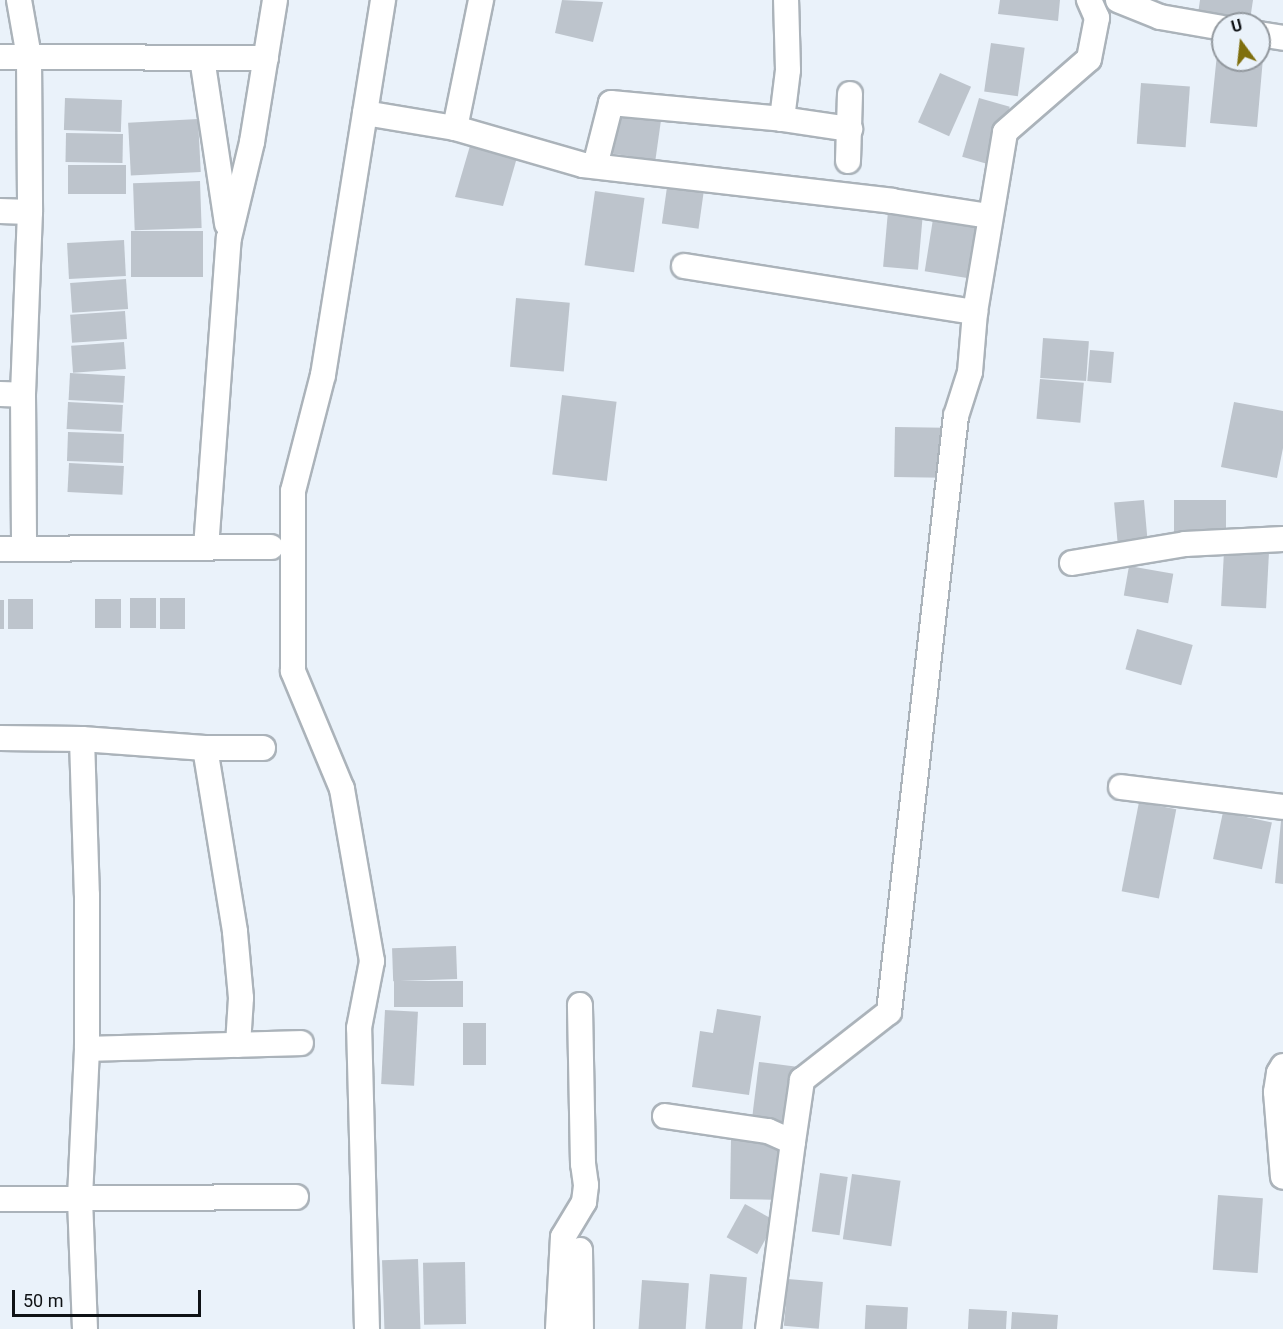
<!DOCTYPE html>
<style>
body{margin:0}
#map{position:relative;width:1283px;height:1329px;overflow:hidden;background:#eaf2fa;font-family:Roboto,sans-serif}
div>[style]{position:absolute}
.building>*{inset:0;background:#bdc4cc;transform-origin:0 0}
.roads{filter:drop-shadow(2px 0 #abb3ba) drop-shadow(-2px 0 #abb3ba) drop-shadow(0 2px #abb3ba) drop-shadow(0 -2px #abb3ba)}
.minor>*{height:24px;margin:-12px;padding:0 12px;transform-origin:12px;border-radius:12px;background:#fff}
span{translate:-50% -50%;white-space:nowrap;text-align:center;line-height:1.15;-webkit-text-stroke:4.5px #eaf2fa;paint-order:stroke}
.north{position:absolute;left:1211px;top:12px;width:60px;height:60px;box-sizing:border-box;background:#eaf2fa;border:2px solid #92989e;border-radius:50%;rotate:345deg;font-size:16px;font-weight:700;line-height:24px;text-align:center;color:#0f1215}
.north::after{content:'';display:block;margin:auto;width:21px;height:27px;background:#7f6f0e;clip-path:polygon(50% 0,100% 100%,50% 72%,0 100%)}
.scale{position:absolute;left:12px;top:1290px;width:189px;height:27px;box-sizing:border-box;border:3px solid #0f1215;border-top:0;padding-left:8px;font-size:18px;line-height:21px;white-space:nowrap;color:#0f1215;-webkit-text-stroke:4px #eaf2fa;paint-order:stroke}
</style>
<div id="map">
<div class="building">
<i style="clip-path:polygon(562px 0,603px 2px,593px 42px,555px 33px)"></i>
<i style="clip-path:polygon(1000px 0,1060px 0,1058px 21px,998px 14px)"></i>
<i style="clip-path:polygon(1200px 0,1253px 0,1250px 20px,1198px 14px)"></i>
<i style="left:991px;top:43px;width:34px;height:49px;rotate:8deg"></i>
<i style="clip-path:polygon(1217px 54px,1223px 55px,1223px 60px,1263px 58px,1257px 127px,1210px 123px)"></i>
<i style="left:940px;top:73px;width:34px;height:54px;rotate:24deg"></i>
<i style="left:1141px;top:83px;width:49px;height:61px;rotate:4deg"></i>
<i style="left:65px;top:98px;width:57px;height:32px;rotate:2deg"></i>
<i style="left:979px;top:98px;width:32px;height:61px;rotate:16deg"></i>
<i style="left:617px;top:110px;width:45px;height:44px;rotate:8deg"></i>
<i style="left:198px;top:119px;width:53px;height:70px;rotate:87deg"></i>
<i style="left:66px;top:133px;width:57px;height:29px;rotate:1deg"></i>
<i style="clip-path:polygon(472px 139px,520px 147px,503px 206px,455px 197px)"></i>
<i style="left:68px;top:165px;width:58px;height:29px"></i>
<i style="left:668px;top:180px;width:37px;height:44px;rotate:8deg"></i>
<i style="left:200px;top:181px;width:47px;height:67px;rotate:88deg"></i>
<i style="left:595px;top:191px;width:50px;height:75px;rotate:8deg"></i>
<i style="left:888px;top:211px;width:35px;height:56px;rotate:5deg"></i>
<i style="left:933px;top:219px;width:43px;height:53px;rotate:9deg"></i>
<i style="left:203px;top:231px;width:46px;height:72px;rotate:90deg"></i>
<i style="left:124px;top:240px;width:36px;height:57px;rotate:87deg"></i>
<i style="left:126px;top:279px;width:30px;height:56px;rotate:86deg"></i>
<i style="left:516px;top:298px;width:54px;height:69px;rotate:5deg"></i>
<i style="left:125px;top:311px;width:28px;height:55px;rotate:86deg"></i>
<i style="left:1043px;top:338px;width:46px;height:40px;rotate:4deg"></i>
<i style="left:124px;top:342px;width:27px;height:53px;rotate:86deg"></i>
<i style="left:1090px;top:350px;width:24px;height:31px;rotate:5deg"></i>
<i style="left:70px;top:373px;width:55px;height:27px;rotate:3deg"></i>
<i style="left:1040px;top:379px;width:44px;height:40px;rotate:5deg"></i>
<i style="left:562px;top:395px;width:55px;height:80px;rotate:7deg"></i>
<i style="left:68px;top:402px;width:55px;height:27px;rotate:3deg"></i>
<i style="clip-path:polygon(1234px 402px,1283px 411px,1283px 448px,1277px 478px,1221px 467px)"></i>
<i style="left:895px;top:427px;width:49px;height:50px;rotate:1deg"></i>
<i style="left:68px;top:432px;width:56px;height:29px;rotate:2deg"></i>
<i style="left:69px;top:463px;width:55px;height:29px;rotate:3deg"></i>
<i style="left:1144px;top:500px;width:46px;height:30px;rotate:85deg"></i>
<i style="left:1174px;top:500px;width:52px;height:37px"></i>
<i style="left:1224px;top:551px;width:45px;height:55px;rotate:3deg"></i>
<i style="left:1129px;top:566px;width:45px;height:30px;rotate:10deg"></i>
<i style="left:130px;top:598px;width:26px;height:30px"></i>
<i style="left:160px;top:598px;width:25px;height:31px"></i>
<i style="left:8px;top:599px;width:25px;height:30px"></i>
<i style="left:95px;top:599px;width:26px;height:29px"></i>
<i style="left:0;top:600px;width:4px;height:29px"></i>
<i style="left:1137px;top:629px;width:58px;height:42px;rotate:16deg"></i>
<i style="left:1139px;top:802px;width:38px;height:91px;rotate:11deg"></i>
<i style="left:1223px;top:812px;width:50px;height:48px;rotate:12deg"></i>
<i style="clip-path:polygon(1281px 821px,1283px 821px,1283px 884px,1275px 883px)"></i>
<i style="left:456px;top:946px;width:33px;height:64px;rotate:88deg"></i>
<i style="left:394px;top:981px;width:69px;height:26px"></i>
<i style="clip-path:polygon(717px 1009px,761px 1016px,749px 1095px,692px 1087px,700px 1031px,713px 1033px)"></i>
<i style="left:385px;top:1010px;width:33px;height:74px;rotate:3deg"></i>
<i style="left:463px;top:1023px;width:23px;height:42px"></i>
<i style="left:759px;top:1062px;width:38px;height:57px;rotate:7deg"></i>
<i style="left:731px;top:1140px;width:51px;height:59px;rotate:1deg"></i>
<i style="left:820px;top:1173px;width:28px;height:59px;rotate:8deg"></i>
<i style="left:852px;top:1174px;width:49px;height:66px;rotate:8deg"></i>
<i style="left:1218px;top:1195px;width:45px;height:75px;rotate:4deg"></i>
<i style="left:745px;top:1204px;width:35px;height:38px;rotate:29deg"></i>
<i style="left:418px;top:1259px;width:70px;height:36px;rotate:88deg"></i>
<i style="left:465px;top:1262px;width:62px;height:42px;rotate:89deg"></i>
<i style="left:710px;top:1274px;width:37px;height:55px;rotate:5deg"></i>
<i style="left:788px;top:1279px;width:35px;height:47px;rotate:5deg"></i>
<i style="left:642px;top:1280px;width:47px;height:49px;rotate:4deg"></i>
<i style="left:866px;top:1305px;width:42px;height:24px;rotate:3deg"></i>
<i style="left:969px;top:1309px;width:38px;height:20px;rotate:3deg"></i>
<i style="clip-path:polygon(1012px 1312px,1058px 1315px,1057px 1329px,1011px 1329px)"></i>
</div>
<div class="roads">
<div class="minor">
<i style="left:19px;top:0;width:58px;rotate:80deg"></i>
<i style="left:29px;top:57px;width:155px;rotate:89.6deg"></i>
<i style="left:30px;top:212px;width:183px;rotate:92.2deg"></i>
<i style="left:23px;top:395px;width:154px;rotate:89.6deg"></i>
<i style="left:1118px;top:0;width:45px;rotate:22deg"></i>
<i style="left:1160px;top:17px;width:64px;rotate:9.9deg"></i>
<i style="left:1259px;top:34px;width:24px;rotate:9deg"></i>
<i style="left:0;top:57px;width:266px;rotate:0.2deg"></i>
<i style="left:202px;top:58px;width:168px;rotate:81.4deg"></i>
<i style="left:365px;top:113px;width:91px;rotate:9.5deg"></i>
<i style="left:455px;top:128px;width:133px;rotate:16.1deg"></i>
<i style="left:583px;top:165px;width:311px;rotate:6.6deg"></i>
<i style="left:892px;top:201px;width:98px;rotate:8.8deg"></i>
<i style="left:782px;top:119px;width:49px;rotate:-83deg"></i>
<i style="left:788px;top:70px;width:70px;rotate:-91.6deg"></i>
<i style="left:455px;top:128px;width:131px;rotate:-78.5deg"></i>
<i style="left:848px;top:161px;width:67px;rotate:-88.3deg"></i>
<i style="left:595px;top:166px;width:65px;rotate:-75.7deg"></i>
<i style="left:611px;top:103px;width:172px;rotate:5.3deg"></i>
<i style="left:782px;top:119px;width:69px;rotate:8.4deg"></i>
<i style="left:0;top:211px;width:30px;rotate:2deg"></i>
<i style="left:684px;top:266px;width:295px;rotate:9deg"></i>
<i style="left:0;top:394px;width:23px;rotate:2deg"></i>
<i style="left:206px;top:548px;width:311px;rotate:-85.8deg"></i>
<i style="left:229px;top:238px;width:99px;rotate:-76.5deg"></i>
<i style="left:252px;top:142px;width:144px;rotate:-80.8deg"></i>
<i style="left:0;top:549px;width:271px;rotate:-0.4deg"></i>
<i style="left:1072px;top:563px;width:115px;rotate:-9.5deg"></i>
<i style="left:1185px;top:544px;width:98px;rotate:-2.9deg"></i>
<i style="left:0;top:738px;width:82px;rotate:0.7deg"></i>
<i style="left:82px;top:739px;width:123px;rotate:4.2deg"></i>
<i style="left:205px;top:748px;width:58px"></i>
<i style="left:82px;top:739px;width:156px;rotate:88.2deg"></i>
<i style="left:87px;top:895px;width:154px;rotate:90deg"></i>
<i style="left:87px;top:1049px;width:150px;rotate:92.7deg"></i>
<i style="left:80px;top:1199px;width:130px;rotate:87.8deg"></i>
<i style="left:205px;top:748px;width:186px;rotate:80.7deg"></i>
<i style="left:235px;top:932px;width:66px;rotate:84.8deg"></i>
<i style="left:241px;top:998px;width:47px;rotate:93.7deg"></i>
<i style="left:1121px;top:787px;width:163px;rotate:7deg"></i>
<i style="left:87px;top:1049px;width:214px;rotate:-1.6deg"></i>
<i style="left:1283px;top:1066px;width:8px;rotate:120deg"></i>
<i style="left:1279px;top:1073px;width:19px;rotate:99deg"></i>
<i style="left:1276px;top:1092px;width:85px;rotate:85.3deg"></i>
<i style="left:665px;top:1116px;width:104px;rotate:8.3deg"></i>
<i style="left:768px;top:1131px;width:27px;rotate:24deg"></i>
<i style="left:793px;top:1142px;width:189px;rotate:97.6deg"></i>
<i style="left:793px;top:1142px;width:63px;rotate:-81.7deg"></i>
<i style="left:802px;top:1080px;width:110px;rotate:-38deg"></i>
<i style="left:889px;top:1012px;width:600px;rotate:-83.59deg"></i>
<i style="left:956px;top:416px;width:46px;rotate:-72.3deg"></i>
<i style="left:970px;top:372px;width:60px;rotate:-85.2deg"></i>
<i style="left:975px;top:312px;width:182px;rotate:-80.5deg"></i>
<i style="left:1005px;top:132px;width:111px;rotate:-41deg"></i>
<i style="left:1089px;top:59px;width:42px;rotate:-79deg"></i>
<i style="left:1097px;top:18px;width:20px;rotate:-114deg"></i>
<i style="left:0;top:1199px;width:296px;rotate:-0.4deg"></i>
<i style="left:580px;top:1250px;width:79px;rotate:89.3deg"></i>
<i style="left:367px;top:1329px;width:301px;rotate:-91.5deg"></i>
<i style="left:359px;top:1028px;width:68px;rotate:-79deg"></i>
<i style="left:372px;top:961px;width:175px;rotate:-99.9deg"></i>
<i style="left:342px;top:789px;width:128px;rotate:-112.6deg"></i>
<i style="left:293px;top:671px;width:180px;rotate:-90deg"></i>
<i style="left:293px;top:491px;width:120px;rotate:-75.5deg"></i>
<i style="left:323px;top:375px;width:380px;rotate:-80.9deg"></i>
<i style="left:558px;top:1329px;width:92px;rotate:-86.9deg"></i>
<i style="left:563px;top:1237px;width:41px;rotate:-59deg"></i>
<i style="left:584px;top:1202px;width:17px;rotate:-83deg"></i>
<i style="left:586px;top:1185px;width:21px;rotate:-98deg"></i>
<i style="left:583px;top:1164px;width:159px;rotate:-91.1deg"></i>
</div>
</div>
<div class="north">U</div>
<div class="scale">50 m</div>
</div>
